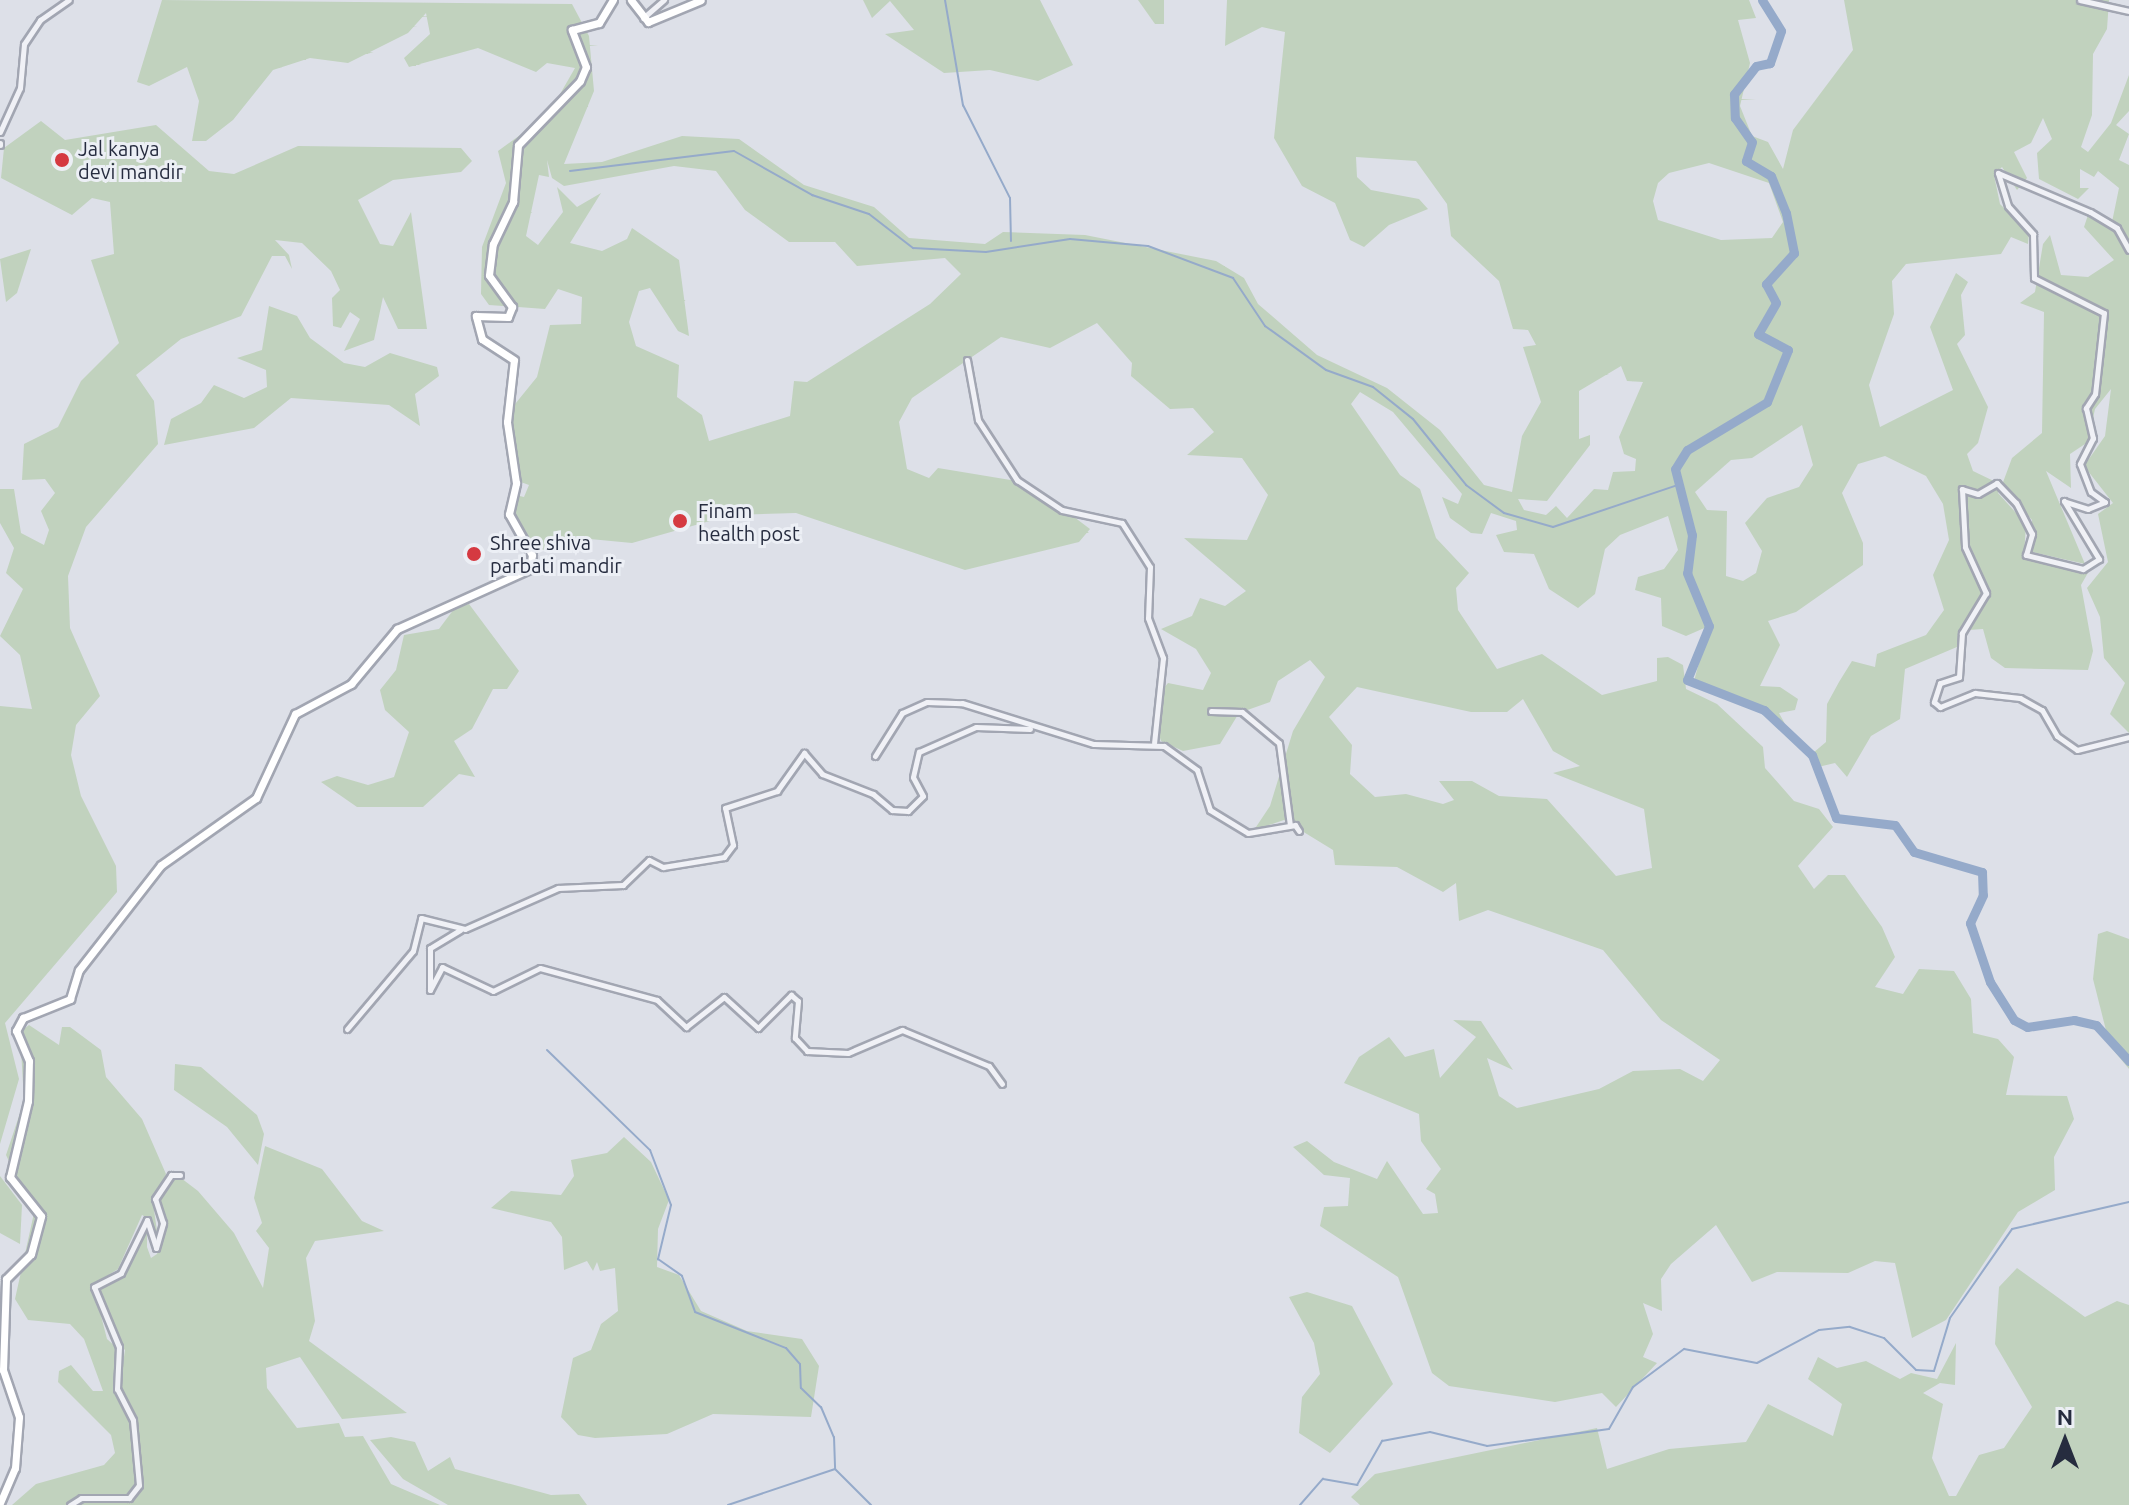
<!DOCTYPE html>
<style>
body{margin:0}
#map{position:relative;width:2129px;height:1505px;overflow:hidden;background:#dde0e8;font-family:Ubuntu,sans-serif}
div>[style]{position:absolute}
.green>*{inset:0;background:#c1d2be}
.stream>*{height:2px;margin:-1px;padding:0 1px;transform-origin:1px;border-radius:1px;background:#95aaca}
.river>*{height:9px;margin:-4.5px;padding:0 4.5px;transform-origin:4.5px;border-radius:4.5px;background:#95aaca}
.roads{filter:drop-shadow(2px 0 #a2a6b2) drop-shadow(-2px 0 #a2a6b2) drop-shadow(0 2px #a2a6b2) drop-shadow(0 -2px #a2a6b2)}
.street>*{height:5px;margin:-2.5px;padding:0 2.5px;transform-origin:2.5px;border-radius:2.5px;background:#f0f1f6}
.secondary>*{height:7px;margin:-3.5px;padding:0 3.5px;transform-origin:3.5px;border-radius:3.5px;background:#fff}
.dots>*{width:22px;height:22px;translate:-50% -50%;box-sizing:border-box;border:4px solid #eceff5;border-radius:50%}
span{translate:-50% -50%;white-space:nowrap;text-align:center;line-height:1.15;-webkit-text-stroke:6px #eceff5;paint-order:stroke}
.poi-label{font-size:20px;color:#262c3f}
.left{translate:0 -50%;text-align:left}
.north{position:absolute;left:2025px;top:1401px;width:80px;height:80px;-webkit-text-stroke:6px #eceff5;paint-order:stroke;rotate:0deg;font-size:22px;font-weight:700;line-height:32px;text-align:center;color:#262c3f}
.north::after{content:'';display:block;margin:auto;width:28px;height:36px;background:#262c3f;clip-path:polygon(50% 0,100% 100%,50% 72%,0 100%)}
</style>
<div id="map">
<div class="green">
<i style="clip-path:polygon(evenodd,162px 0,572px 4px,589px 36px,594px 91px,564px 164px,602px 162px,682px 136px,739px 139px,804px 185px,874px 207px,909px 238px,985px 244px,1003px 232px,1085px 235px,1216px 261px,1244px 278px,1258px 304px,1317px 355px,1387px 388px,1440px 430px,1484px 485px,1512px 492px,1522px 436px,1541px 402px,1523px 347px,1536px 345px,1528px 330px,1513px 329px,1499px 281px,1451px 236px,1447px 204px,1416px 161px,1356px 157px,1357px 177px,1371px 190px,1419px 199px,1428px 209px,1389px 225px,1364px 247px,1350px 240px,1335px 203px,1302px 186px,1274px 138px,1285px 32px,1262px 27px,1225px 46px,1227px 0,1749px 0,1756px 18px,1738px 20px,1750px 63px,1740px 106px,1752px 136px,1768px 142px,1783px 169px,1793px 130px,1853px 50px,1844px 0,2109px 0,2107px 29px,2093px 54px,2092px 115px,2081px 147px,2088px 152px,2111px 123px,2129px 75px,2129px 111px,2116px 125px,2129px 134px,2119px 160px,2129px 165px,2129px 733px,2110px 714px,2125px 683px,2104px 658px,2100px 617px,2087px 588px,2108px 562px,2098px 514px,2113px 503px,2084px 466px,2105px 436px,2111px 389px,2095px 409px,2088px 442px,2070px 454px,2071px 488px,2046px 471px,2085px 564px,2032px 552px,2032px 520px,2002px 486px,1998px 493px,2026px 524px,2024px 557px,2089px 571px,2081px 585px,2093px 651px,2088px 670px,2005px 668px,1991px 658px,1983px 629px,1969px 630px,1964px 644px,1905px 669px,1900px 719px,1871px 736px,1847px 777px,1835px 763px,1818px 767px,1813px 753px,1826px 742px,1827px 704px,1839px 682px,1852px 661px,1875px 667px,1877px 654px,1926px 635px,1944px 610px,1933px 575px,1949px 540px,1943px 504px,1926px 476px,1885px 456px,1858px 464px,1842px 493px,1863px 543px,1863px 565px,1796px 612px,1768px 621px,1780px 645px,1760px 686px,1780px 687px,1798px 699px,1795px 710px,1779px 713px,1785px 724px,1694px 681px,1709px 626px,1686px 636px,1662px 626px,1661px 598px,1635px 590px,1638px 577px,1664px 569px,1678px 550px,1668px 516px,1620px 535px,1605px 549px,1595px 594px,1578px 608px,1549px 589px,1534px 554px,1504px 552px,1496px 535px,1517px 530px,1516px 521px,1491px 513px,1482px 534px,1471px 533px,1450px 518px,1442px 497px,1458px 504px,1462px 494px,1393px 412px,1360px 392px,1351px 404px,1400px 475px,1420px 489px,1436px 538px,1469px 573px,1456px 588px,1458px 610px,1497px 669px,1542px 654px,1602px 695px,1657px 681px,1657px 658px,1668px 657px,1683px 665px,1686px 689px,1717px 704px,1763px 747px,1765px 768px,1794px 801px,1819px 809px,1833px 827px,1798px 866px,1814px 889px,1828px 875px,1845px 875px,1882px 927px,1895px 957px,1875px 987px,1903px 994px,1919px 969px,1954px 971px,1971px 999px,1973px 1033px,1998px 1039px,2014px 1057px,2006px 1095px,2067px 1096px,2074px 1119px,2054px 1157px,2055px 1190px,2018px 1212px,1946px 1320px,1912px 1338px,1895px 1263px,1875px 1261px,1848px 1273px,1777px 1272px,1752px 1282px,1716px 1225px,1671px 1264px,1661px 1279px,1662px 1311px,1643px 1303px,1653px 1334px,1643px 1357px,1657px 1363px,1616px 1407px,1602px 1393px,1555px 1402px,1449px 1386px,1432px 1373px,1398px 1277px,1320px 1226px,1324px 1207px,1348px 1206px,1350px 1178px,1324px 1175px,1293px 1147px,1307px 1141px,1334px 1162px,1377px 1179px,1387px 1161px,1423px 1214px,1438px 1213px,1435px 1194px,1426px 1189px,1441px 1169px,1421px 1141px,1419px 1114px,1344px 1083px,1359px 1057px,1389px 1037px,1405px 1057px,1434px 1049px,1440px 1078px,1476px 1037px,1453px 1020px,1481px 1021px,1513px 1070px,1487px 1058px,1499px 1096px,1517px 1108px,1599px 1089px,1633px 1071px,1680px 1069px,1703px 1081px,1720px 1060px,1661px 1020px,1603px 950px,1488px 910px,1459px 921px,1456px 883px,1443px 892px,1397px 867px,1335px 865px,1333px 850px,1284px 820px,1254px 830px,1270px 806px,1293px 731px,1325px 677px,1310px 660px,1278px 681px,1270px 702px,1239px 713px,1220px 744px,1183px 751px,1161px 741px,1153px 716px,1159px 694px,1168px 683px,1203px 690px,1211px 673px,1196px 649px,1161px 629px,1192px 616px,1200px 598px,1225px 606px,1246px 591px,1184px 538px,1247px 540px,1268px 495px,1242px 458px,1187px 455px,1214px 432px,1193px 408px,1170px 409px,1131px 376px,1132px 363px,1097px 323px,1050px 348px,1001px 337px,912px 398px,899px 422px,907px 469px,929px 478px,938px 468px,1029px 483px,1090px 529px,1079px 542px,965px 570px,796px 513px,731px 515px,632px 543px,590px 539px,531px 553px,507px 504px,511px 494px,524px 497px,529px 485px,518px 481px,507px 414px,537px 377px,550px 325px,581px 324px,582px 297px,558px 289px,545px 309px,489px 305px,481px 294px,482px 247px,506px 183px,498px 151px,548px 115px,575px 68px,547px 63px,536px 72px,478px 48px,409px 67px,404px 58px,430px 34px,426px 13px,408px 33px,348px 63px,310px 58px,273px 70px,233px 120px,206px 141px,192px 141px,199px 101px,187px 67px,149px 86px,137px 82px,162px 0,2043px 118px,2052px 139px,2037px 153px,2039px 179px,2078px 199px,2089px 188px,2080px 188px,2080px 169px,2094px 177px,2098px 171px,2119px 188px,2112px 222px,2090px 209px,2084px 227px,2114px 260px,2088px 277px,2061px 275px,2050px 235px,2043px 244px,2035px 292px,2020px 303px,2044px 312px,2042px 433px,2012px 458px,2002px 485px,1973px 471px,1967px 454px,1978px 443px,1988px 407px,1957px 344px,1965px 335px,1961px 295px,1968px 282px,1956px 273px,1930px 327px,1953px 390px,1880px 427px,1869px 385px,1894px 314px,1892px 281px,1906px 264px,2001px 254px,2011px 237px,2028px 244px,2029px 233px,2000px 204px,1994px 175px,2002px 167px,2017px 190px,2027px 178px,2014px 152px,2031px 143px,2043px 118px,162px 0,547px 160px,552px 178px,564px 186px,674px 166px,716px 171px,745px 210px,789px 242px,835px 242px,857px 266px,945px 258px,961px 274px,930px 304px,807px 382px,794px 381px,790px 416px,709px 441px,702px 415px,677px 397px,679px 365px,636px 346px,629px 322px,639px 291px,650px 288px,678px 331px,689px 336px,679px 260px,632px 228px,627px 239px,602px 251px,570px 243px,601px 193px,577px 207px,557px 187px,563px 212px,538px 245px,526px 236px,539px 175px,549px 177px,547px 160px,162px 0,1709px 163px,1769px 183px,1783px 222px,1772px 238px,1721px 240px,1658px 220px,1653px 201px,1658px 183px,1669px 173px,1709px 163px,162px 0,1621px 366px,1627px 381px,1643px 382px,1619px 437px,1624px 454px,1636px 459px,1635px 471px,1613px 472px,1608px 490px,1594px 489px,1567px 518px,1556px 506px,1546px 515px,1524px 510px,1518px 499px,1547px 501px,1590px 445px,1590px 435px,1579px 439px,1579px 391px,1621px 366px,162px 0,1802px 425px,1813px 465px,1799px 487px,1767px 498px,1745px 523px,1762px 551px,1756px 573px,1743px 581px,1726px 576px,1727px 511px,1707px 510px,1695px 492px,1731px 460px,1752px 458px,1802px 425px,162px 0,1357px 687px,1471px 712px,1507px 712px,1523px 699px,1553px 751px,1580px 766px,1553px 773px,1644px 809px,1652px 868px,1616px 876px,1547px 799px,1499px 796px,1472px 781px,1439px 781px,1454px 800px,1443px 804px,1406px 794px,1375px 797px,1350px 774px,1352px 745px,1329px 717px,1357px 687px)"></i>
<i style="clip-path:polygon(863px 0,1040px 0,1073px 65px,1038px 81px,990px 70px,944px 73px,885px 34px,914px 30px,890px 1px,872px 18px)"></i>
<i style="clip-path:polygon(1138px 0,1164px 0,1164px 24px,1155px 24px)"></i>
<i style="clip-path:polygon(41px 121px,65px 140px,156px 125px,209px 171px,234px 174px,298px 146px,461px 148px,472px 161px,461px 172px,393px 180px,358px 200px,380px 244px,393px 246px,411px 212px,427px 329px,398px 329px,383px 297px,374px 340px,344px 351px,360px 319px,350px 312px,341px 328px,333px 326px,332px 298px,340px 290px,331px 271px,302px 243px,275px 240px,289px 255px,292px 269px,285px 256px,272px 256px,241px 316px,181px 339px,136px 375px,154px 401px,158px 444px,86px 527px,68px 576px,70px 628px,100px 696px,76px 725px,71px 755px,81px 796px,116px 866px,117px 892px,5px 1023px,19px 1079px,0 1144px,0 706px,32px 709px,20px 655px,0 636px,23px 589px,6px 573px,14px 548px,0 523px,0 489px,14px 489px,21px 533px,44px 545px,49px 530px,41px 511px,55px 493px,45px 479px,22px 480px,24px 444px,58px 427px,81px 381px,119px 343px,91px 260px,114px 254px,110px 202px,92px 198px,72px 215px,1px 178px,4px 148px)"></i>
<i style="clip-path:polygon(31px 249px,17px 293px,6px 302px,0 259px)"></i>
<i style="clip-path:polygon(269px 306px,297px 316px,310px 338px,344px 363px,365px 367px,390px 353px,437px 367px,439px 376px,415px 394px,420px 426px,389px 405px,291px 398px,254px 428px,164px 445px,171px 419px,201px 403px,214px 385px,244px 398px,267px 387px,266px 370px,237px 358px,262px 350px)"></i>
<i style="clip-path:polygon(469px 604px,519px 671px,507px 689px,493px 689px,472px 729px,454px 741px,475px 777px,459px 774px,423px 807px,357px 807px,321px 782px,337px 776px,368px 785px,394px 777px,409px 732px,385px 710px,380px 690px,396px 670px,404px 635px,439px 629px,454px 609px)"></i>
<i style="clip-path:polygon(2107px 931px,2129px 939px,2129px 1069px,2110px 1046px,2093px 979px,2098px 934px)"></i>
<i style="clip-path:polygon(29px 1025px,59px 1045px,62px 1027px,70px 1027px,101px 1050px,106px 1077px,142px 1119px,166px 1174px,153px 1203px,158px 1238px,153px 1242px,153px 1221px,142px 1215px,118px 1269px,93px 1285px,107px 1339px,117px 1348px,115px 1375px,121px 1378px,125px 1350px,114px 1339px,97px 1282px,123px 1277px,147px 1227px,147px 1247px,151px 1258px,157px 1254px,165px 1223px,158px 1200px,170px 1180px,177px 1175px,198px 1191px,234px 1233px,263px 1288px,269px 1248px,256px 1231px,262px 1223px,254px 1198px,265px 1146px,322px 1169px,362px 1221px,384px 1231px,315px 1241px,306px 1258px,315px 1321px,309px 1341px,407px 1413px,342px 1419px,300px 1357px,266px 1368px,267px 1388px,297px 1428px,339px 1423px,345px 1437px,363px 1436px,391px 1484px,440px 1505px,12px 1505px,36px 1484px,104px 1465px,115px 1453px,111px 1435px,58px 1382px,59px 1371px,71px 1365px,93px 1391px,103px 1391px,84px 1339px,70px 1324px,28px 1320px,15px 1299px,34px 1213px,6px 1155px,24px 1101px,20px 1032px)"></i>
<i style="clip-path:polygon(175px 1064px,201px 1067px,257px 1115px,264px 1134px,258px 1165px,227px 1127px,174px 1090px)"></i>
<i style="clip-path:polygon(624px 1137px,651px 1162px,669px 1200px,658px 1229px,657px 1267px,679px 1275px,701px 1311px,747px 1331px,802px 1339px,819px 1366px,811px 1417px,713px 1414px,667px 1434px,595px 1438px,578px 1435px,561px 1417px,573px 1358px,591px 1350px,601px 1324px,618px 1311px,615px 1268px,600px 1271px,597px 1262px,593px 1271px,587px 1261px,564px 1270px,562px 1237px,551px 1222px,491px 1208px,511px 1191px,561px 1195px,574px 1176px,571px 1160px,607px 1153px)"></i>
<i style="clip-path:polygon(0 1176px,22px 1205px,20px 1244px,0 1233px)"></i>
<i style="clip-path:polygon(2017px 1268px,2085px 1317px,2117px 1301px,2129px 1305px,2129px 1505px,1360px 1505px,1351px 1497px,1375px 1474px,1597px 1428px,1607px 1469px,1669px 1449px,1746px 1442px,1768px 1404px,1833px 1436px,1842px 1404px,1808px 1379px,1818px 1357px,1837px 1368px,1866px 1361px,1900px 1379px,1911px 1373px,1937px 1379px,1956px 1343px,1955px 1385px,1940px 1383px,1923px 1393px,1943px 1404px,1932px 1458px,1949px 1496px,1956px 1496px,1979px 1455px,2004px 1448px,2032px 1407px,1995px 1344px,1999px 1287px)"></i>
<i style="clip-path:polygon(1307px 1292px,1352px 1306px,1393px 1384px,1330px 1453px,1299px 1433px,1302px 1397px,1320px 1374px,1314px 1343px,1289px 1297px)"></i>
<i style="clip-path:polygon(391px 1437px,415px 1442px,428px 1471px,450px 1457px,455px 1469px,551px 1495px,579px 1494px,587px 1505px,448px 1505px,403px 1479px,370px 1440px)"></i>
</div>
<div class="stream">
<i style="left:945px;top:0;width:107px;rotate:80.3deg"></i>
<i style="left:963px;top:105px;width:104px;rotate:63.2deg"></i>
<i style="left:1010px;top:198px;width:43px;rotate:88.7deg"></i>
<i style="left:570px;top:171px;width:165px;rotate:-7deg"></i>
<i style="left:734px;top:151px;width:90px;rotate:29.4deg"></i>
<i style="left:812px;top:195px;width:60px;rotate:18.4deg"></i>
<i style="left:869px;top:214px;width:56px;rotate:37.7deg"></i>
<i style="left:913px;top:248px;width:73px;rotate:3.1deg"></i>
<i style="left:986px;top:252px;width:85px;rotate:-8.8deg"></i>
<i style="left:1070px;top:239px;width:78px;rotate:5.1deg"></i>
<i style="left:1148px;top:246px;width:91px;rotate:20.6deg"></i>
<i style="left:1233px;top:278px;width:58px;rotate:56.3deg"></i>
<i style="left:1265px;top:326px;width:75px;rotate:35.8deg"></i>
<i style="left:1326px;top:370px;width:50px;rotate:19.9deg"></i>
<i style="left:1373px;top:387px;width:51px;rotate:38.7deg"></i>
<i style="left:1413px;top:419px;width:85px;rotate:51.2deg"></i>
<i style="left:1466px;top:485px;width:47px;rotate:36.4deg"></i>
<i style="left:1504px;top:513px;width:51px;rotate:15.9deg"></i>
<i style="left:1553px;top:527px;width:132px;rotate:-18.6deg"></i>
<i style="left:547px;top:1050px;width:144px;rotate:44.2deg"></i>
<i style="left:650px;top:1150px;width:59px;rotate:69.1deg"></i>
<i style="left:671px;top:1205px;width:56px;rotate:103.5deg"></i>
<i style="left:658px;top:1259px;width:29px;rotate:35deg"></i>
<i style="left:682px;top:1276px;width:38px;rotate:70deg"></i>
<i style="left:695px;top:1312px;width:98px;rotate:21.6deg"></i>
<i style="left:786px;top:1348px;width:21px;rotate:49deg"></i>
<i style="left:800px;top:1364px;width:24px;rotate:88deg"></i>
<i style="left:801px;top:1388px;width:28px;rotate:44deg"></i>
<i style="left:821px;top:1407px;width:33px;rotate:67deg"></i>
<i style="left:834px;top:1437px;width:32px;rotate:88deg"></i>
<i style="left:835px;top:1469px;width:51px;rotate:45deg"></i>
<i style="left:728px;top:1505px;width:113px;rotate:-18.6deg"></i>
<i style="left:1300px;top:1505px;width:35px;rotate:-49deg"></i>
<i style="left:1323px;top:1479px;width:35px;rotate:10deg"></i>
<i style="left:1357px;top:1485px;width:51px;rotate:-60.4deg"></i>
<i style="left:1382px;top:1441px;width:49px;rotate:-10.6deg"></i>
<i style="left:1430px;top:1432px;width:59px;rotate:13.8deg"></i>
<i style="left:1487px;top:1446px;width:123px;rotate:-7.9deg"></i>
<i style="left:1609px;top:1429px;width:48px;rotate:-60.3deg"></i>
<i style="left:1633px;top:1387px;width:64px;rotate:-36.7deg"></i>
<i style="left:1684px;top:1349px;width:74px;rotate:10.9deg"></i>
<i style="left:1757px;top:1363px;width:70px;rotate:-28deg"></i>
<i style="left:1819px;top:1330px;width:31px;rotate:-6deg"></i>
<i style="left:1850px;top:1327px;width:36px;rotate:18deg"></i>
<i style="left:1884px;top:1338px;width:45px;rotate:45deg"></i>
<i style="left:1916px;top:1370px;width:18px;rotate:3deg"></i>
<i style="left:1934px;top:1371px;width:55px;rotate:-73.2deg"></i>
<i style="left:1950px;top:1318px;width:108px;rotate:-55.1deg"></i>
<i style="left:2012px;top:1229px;width:120px;rotate:-13deg"></i>
</div>
<div class="river">
<i style="left:1762px;top:0;width:36px;rotate:58deg"></i>
<i style="left:1781px;top:31px;width:34px;rotate:109deg"></i>
<i style="left:1770px;top:63px;width:14px;rotate:168deg"></i>
<i style="left:1756px;top:66px;width:36px;rotate:128deg"></i>
<i style="left:1734px;top:94px;width:24px;rotate:88deg"></i>
<i style="left:1735px;top:118px;width:29px;rotate:55deg"></i>
<i style="left:1752px;top:142px;width:20px;rotate:108deg"></i>
<i style="left:1746px;top:161px;width:29px;rotate:31deg"></i>
<i style="left:1771px;top:176px;width:40px;rotate:68deg"></i>
<i style="left:1786px;top:213px;width:41px;rotate:78.7deg"></i>
<i style="left:1794px;top:253px;width:42px;rotate:132.1deg"></i>
<i style="left:1766px;top:284px;width:21px;rotate:62deg"></i>
<i style="left:1776px;top:303px;width:36px;rotate:120deg"></i>
<i style="left:1758px;top:334px;width:34px;rotate:28deg"></i>
<i style="left:1788px;top:350px;width:56px;rotate:112deg"></i>
<i style="left:1767px;top:402px;width:93px;rotate:149deg"></i>
<i style="left:1687px;top:450px;width:22px;rotate:122deg"></i>
<i style="left:1675px;top:469px;width:68px;rotate:75.6deg"></i>
<i style="left:1692px;top:535px;width:38px;rotate:97deg"></i>
<i style="left:1687px;top:573px;width:57px;rotate:67.5deg"></i>
<i style="left:1709px;top:626px;width:58px;rotate:112.2deg"></i>
<i style="left:1687px;top:680px;width:83px;rotate:21.3deg"></i>
<i style="left:1764px;top:710px;width:66px;rotate:43.2deg"></i>
<i style="left:1812px;top:755px;width:67px;rotate:69.1deg"></i>
<i style="left:1836px;top:818px;width:59px;rotate:6.8deg"></i>
<i style="left:1895px;top:825px;width:33px;rotate:55deg"></i>
<i style="left:1914px;top:852px;width:71px;rotate:16.4deg"></i>
<i style="left:1982px;top:872px;width:23px;rotate:88deg"></i>
<i style="left:1983px;top:895px;width:31px;rotate:115deg"></i>
<i style="left:1970px;top:923px;width:62px;rotate:71.3deg"></i>
<i style="left:1990px;top:982px;width:45px;rotate:57.7deg"></i>
<i style="left:2014px;top:1020px;width:15px;rotate:28deg"></i>
<i style="left:2027px;top:1027px;width:48px;rotate:-8.5deg"></i>
<i style="left:2074px;top:1020px;width:23px;rotate:13deg"></i>
<i style="left:2096px;top:1025px;width:49px;rotate:47.5deg"></i>
</div>
<div class="roads">
<div class="street">
<i style="left:2080px;top:0;width:50px;rotate:12.7deg"></i>
<i style="left:643px;top:18px;width:28px;rotate:-41deg"></i>
<i style="left:0;top:132px;width:48px;rotate:-65.6deg"></i>
<i style="left:20px;top:88px;width:44px;rotate:-84.8deg"></i>
<i style="left:24px;top:44px;width:29px;rotate:-56deg"></i>
<i style="left:40px;top:20px;width:35px;rotate:-35deg"></i>
<i style="left:0;top:143px;width:2px;rotate:90deg"></i>
<i style="left:2129px;top:250px;width:25px;rotate:-119deg"></i>
<i style="left:2117px;top:228px;width:31px;rotate:-149deg"></i>
<i style="left:2090px;top:212px;width:100px;rotate:-157deg"></i>
<i style="left:1998px;top:173px;width:34px;rotate:73deg"></i>
<i style="left:2008px;top:206px;width:38px;rotate:48deg"></i>
<i style="left:2033px;top:234px;width:44px;rotate:88.7deg"></i>
<i style="left:2034px;top:278px;width:78px;rotate:26.6deg"></i>
<i style="left:2104px;top:313px;width:81px;rotate:96.3deg"></i>
<i style="left:2095px;top:394px;width:17px;rotate:123deg"></i>
<i style="left:2086px;top:408px;width:31px;rotate:77deg"></i>
<i style="left:2093px;top:438px;width:29px;rotate:117deg"></i>
<i style="left:2080px;top:464px;width:30px;rotate:69deg"></i>
<i style="left:2091px;top:492px;width:17px;rotate:36deg"></i>
<i style="left:2105px;top:502px;width:18px;rotate:158deg"></i>
<i style="left:2088px;top:509px;width:25px;rotate:-162deg"></i>
<i style="left:2064px;top:501px;width:68px;rotate:58.9deg"></i>
<i style="left:2099px;top:559px;width:19px;rotate:148deg"></i>
<i style="left:2083px;top:569px;width:59px;rotate:-166.2deg"></i>
<i style="left:2026px;top:555px;width:22px;rotate:-74deg"></i>
<i style="left:2032px;top:534px;width:35px;rotate:-117deg"></i>
<i style="left:2016px;top:503px;width:28px;rotate:-134deg"></i>
<i style="left:1997px;top:483px;width:22px;rotate:150deg"></i>
<i style="left:1978px;top:494px;width:17px;rotate:-163deg"></i>
<i style="left:1962px;top:489px;width:58px;rotate:87deg"></i>
<i style="left:1965px;top:547px;width:51px;rotate:65.5deg"></i>
<i style="left:1986px;top:593px;width:47px;rotate:121deg"></i>
<i style="left:1962px;top:633px;width:44px;rotate:93.9deg"></i>
<i style="left:1959px;top:677px;width:20px;rotate:162deg"></i>
<i style="left:1940px;top:683px;width:20px;rotate:108deg"></i>
<i style="left:1934px;top:702px;width:8px;rotate:40deg"></i>
<i style="left:1940px;top:707px;width:38px;rotate:-22deg"></i>
<i style="left:1975px;top:693px;width:45px;rotate:6.3deg"></i>
<i style="left:2020px;top:698px;width:25px;rotate:29deg"></i>
<i style="left:2042px;top:710px;width:30px;rotate:60deg"></i>
<i style="left:2057px;top:736px;width:24px;rotate:35deg"></i>
<i style="left:2077px;top:750px;width:54px;rotate:-14deg"></i>
<i style="left:967px;top:360px;width:61px;rotate:79.6deg"></i>
<i style="left:978px;top:420px;width:72px;rotate:57deg"></i>
<i style="left:1017px;top:480px;width:54px;rotate:33.7deg"></i>
<i style="left:1062px;top:510px;width:61px;rotate:12.2deg"></i>
<i style="left:1122px;top:523px;width:52px;rotate:57.5deg"></i>
<i style="left:1150px;top:567px;width:51px;rotate:92.2deg"></i>
<i style="left:1148px;top:618px;width:43px;rotate:69.4deg"></i>
<i style="left:1163px;top:658px;width:85px;rotate:96deg"></i>
<i style="left:1211px;top:711px;width:31px;rotate:2deg"></i>
<i style="left:1242px;top:712px;width:48px;rotate:40deg"></i>
<i style="left:1279px;top:743px;width:83px;rotate:82.4deg"></i>
<i style="left:875px;top:756px;width:51px;rotate:-57.9deg"></i>
<i style="left:902px;top:713px;width:27px;rotate:-24deg"></i>
<i style="left:927px;top:702px;width:35px;rotate:2deg"></i>
<i style="left:962px;top:703px;width:138px;rotate:17.3deg"></i>
<i style="left:1094px;top:744px;width:70px;rotate:1.6deg"></i>
<i style="left:1164px;top:746px;width:41px;rotate:36deg"></i>
<i style="left:1197px;top:770px;width:42px;rotate:72deg"></i>
<i style="left:1210px;top:810px;width:44px;rotate:31.2deg"></i>
<i style="left:1248px;top:833px;width:48px;rotate:-9.7deg"></i>
<i style="left:1295px;top:825px;width:7px;rotate:56deg"></i>
<i style="left:460px;top:930px;width:35px;rotate:149deg"></i>
<i style="left:430px;top:948px;width:42px;rotate:90deg"></i>
<i style="left:430px;top:990px;width:26px;rotate:-62deg"></i>
<i style="left:442px;top:967px;width:56px;rotate:25.2deg"></i>
<i style="left:493px;top:991px;width:52px;rotate:-26.1deg"></i>
<i style="left:540px;top:968px;width:121px;rotate:15.3deg"></i>
<i style="left:657px;top:1000px;width:40px;rotate:43deg"></i>
<i style="left:686px;top:1027px;width:48px;rotate:-38.3deg"></i>
<i style="left:724px;top:997px;width:46px;rotate:42.4deg"></i>
<i style="left:758px;top:1028px;width:47px;rotate:-45deg"></i>
<i style="left:791px;top:995px;width:9px;rotate:41deg"></i>
<i style="left:798px;top:1001px;width:37px;rotate:95deg"></i>
<i style="left:795px;top:1038px;width:18px;rotate:47deg"></i>
<i style="left:807px;top:1051px;width:41px;rotate:2.8deg"></i>
<i style="left:848px;top:1053px;width:59px;rotate:-23.1deg"></i>
<i style="left:902px;top:1030px;width:94px;rotate:22.5deg"></i>
<i style="left:989px;top:1066px;width:22px;rotate:54deg"></i>
<i style="left:347px;top:1029px;width:102px;rotate:-49.8deg"></i>
<i style="left:413px;top:951px;width:34px;rotate:-76deg"></i>
<i style="left:421px;top:918px;width:45px;rotate:14deg"></i>
<i style="left:465px;top:929px;width:102px;rotate:-23.8deg"></i>
<i style="left:558px;top:888px;width:65px;rotate:-2.6deg"></i>
<i style="left:623px;top:885px;width:36px;rotate:-44deg"></i>
<i style="left:649px;top:860px;width:16px;rotate:27deg"></i>
<i style="left:663px;top:867px;width:62px;rotate:-9.3deg"></i>
<i style="left:724px;top:857px;width:15px;rotate:-53deg"></i>
<i style="left:733px;top:845px;width:38px;rotate:-102deg"></i>
<i style="left:725px;top:808px;width:55px;rotate:-18.1deg"></i>
<i style="left:777px;top:791px;width:47px;rotate:-54.6deg"></i>
<i style="left:804px;top:753px;width:28px;rotate:49deg"></i>
<i style="left:822px;top:774px;width:55px;rotate:21.4deg"></i>
<i style="left:873px;top:794px;width:25px;rotate:40deg"></i>
<i style="left:892px;top:810px;width:16px;rotate:4deg"></i>
<i style="left:908px;top:811px;width:21px;rotate:-45deg"></i>
<i style="left:923px;top:796px;width:21px;rotate:-118deg"></i>
<i style="left:913px;top:777px;width:26px;rotate:-77deg"></i>
<i style="left:919px;top:752px;width:62px;rotate:-23.7deg"></i>
<i style="left:976px;top:727px;width:54px;rotate:2.1deg"></i>
<i style="left:70px;top:1505px;width:13px;rotate:-32deg"></i>
<i style="left:81px;top:1498px;width:48px"></i>
<i style="left:129px;top:1498px;width:16px;rotate:-52deg"></i>
<i style="left:139px;top:1485px;width:65px;rotate:-95.3deg"></i>
<i style="left:133px;top:1420px;width:35px;rotate:-117deg"></i>
<i style="left:117px;top:1389px;width:42px;rotate:-87.3deg"></i>
<i style="left:119px;top:1347px;width:65px;rotate:-112.6deg"></i>
<i style="left:94px;top:1287px;width:30px;rotate:-27deg"></i>
<i style="left:121px;top:1273px;width:59px;rotate:-63.9deg"></i>
<i style="left:147px;top:1220px;width:29px;rotate:72deg"></i>
<i style="left:156px;top:1248px;width:26px;rotate:-74deg"></i>
<i style="left:163px;top:1223px;width:25px;rotate:-108deg"></i>
<i style="left:155px;top:1199px;width:29px;rotate:-56deg"></i>
<i style="left:171px;top:1175px;width:9px"></i>
</div>
<div class="secondary">
<i style="left:631px;top:0;width:28px;rotate:52deg"></i>
<i style="left:648px;top:22px;width:57px;rotate:-22.5deg"></i>
<i style="left:0;top:1503px;width:38px;rotate:-67deg"></i>
<i style="left:15px;top:1468px;width:51px;rotate:-85.5deg"></i>
<i style="left:19px;top:1417px;width:50px;rotate:-108.8deg"></i>
<i style="left:3px;top:1370px;width:91px;rotate:-88.1deg"></i>
<i style="left:6px;top:1279px;width:35px;rotate:-45deg"></i>
<i style="left:31px;top:1254px;width:39px;rotate:-75deg"></i>
<i style="left:41px;top:1216px;width:50px;rotate:-128.5deg"></i>
<i style="left:10px;top:1177px;width:78px;rotate:-76.7deg"></i>
<i style="left:28px;top:1101px;width:40px;rotate:-88.6deg"></i>
<i style="left:29px;top:1061px;width:33px;rotate:-113deg"></i>
<i style="left:16px;top:1031px;width:15px;rotate:-62deg"></i>
<i style="left:23px;top:1018px;width:51px;rotate:-22deg"></i>
<i style="left:70px;top:999px;width:30px;rotate:-73deg"></i>
<i style="left:79px;top:970px;width:133px;rotate:-52deg"></i>
<i style="left:161px;top:865px;width:116px;rotate:-35.2deg"></i>
<i style="left:256px;top:798px;width:93px;rotate:-65.1deg"></i>
<i style="left:295px;top:714px;width:64px;rotate:-28.2deg"></i>
<i style="left:351px;top:684px;width:72px;rotate:-50.1deg"></i>
<i style="left:397px;top:629px;width:146px;rotate:-24.3deg"></i>
<i style="left:530px;top:569px;width:14px;rotate:-82deg"></i>
<i style="left:532px;top:555px;width:47px;rotate:-119.3deg"></i>
<i style="left:509px;top:514px;width:32px;rotate:-77deg"></i>
<i style="left:516px;top:483px;width:62px;rotate:-98.4deg"></i>
<i style="left:507px;top:422px;width:62px;rotate:-83.6deg"></i>
<i style="left:514px;top:360px;width:38px;rotate:-147deg"></i>
<i style="left:482px;top:339px;width:24px;rotate:-105deg"></i>
<i style="left:476px;top:316px;width:32px;rotate:2deg"></i>
<i style="left:508px;top:317px;width:11px;rotate:-68deg"></i>
<i style="left:512px;top:307px;width:39px;rotate:-126deg"></i>
<i style="left:489px;top:275px;width:31px;rotate:-83deg"></i>
<i style="left:493px;top:244px;width:47px;rotate:-64.5deg"></i>
<i style="left:513px;top:202px;width:57px;rotate:-85deg"></i>
<i style="left:518px;top:145px;width:89px;rotate:-45.9deg"></i>
<i style="left:580px;top:81px;width:15px;rotate:-67deg"></i>
<i style="left:586px;top:67px;width:40px;rotate:-111deg"></i>
<i style="left:572px;top:30px;width:28px;rotate:-15deg"></i>
<i style="left:599px;top:23px;width:27px;rotate:-59deg"></i>
</div>
</div>
<div class="dots">
<i style="left:62px;top:160px;background:#d53941"></i>
<i style="left:680px;top:521px;background:#d53941"></i>
<i style="left:474px;top:554px;background:#d53941"></i>
</div>
<div class="poi-label">
<span class="left" style="left:78px;top:160px">Jal kanya<br>devi mandir</span>
<span class="left" style="left:698px;top:522px">Finam<br>health post</span>
<span class="left" style="left:490px;top:554px">Shree shiva<br>parbati mandir</span>
</div>
<div class="north">N</div>
</div>
